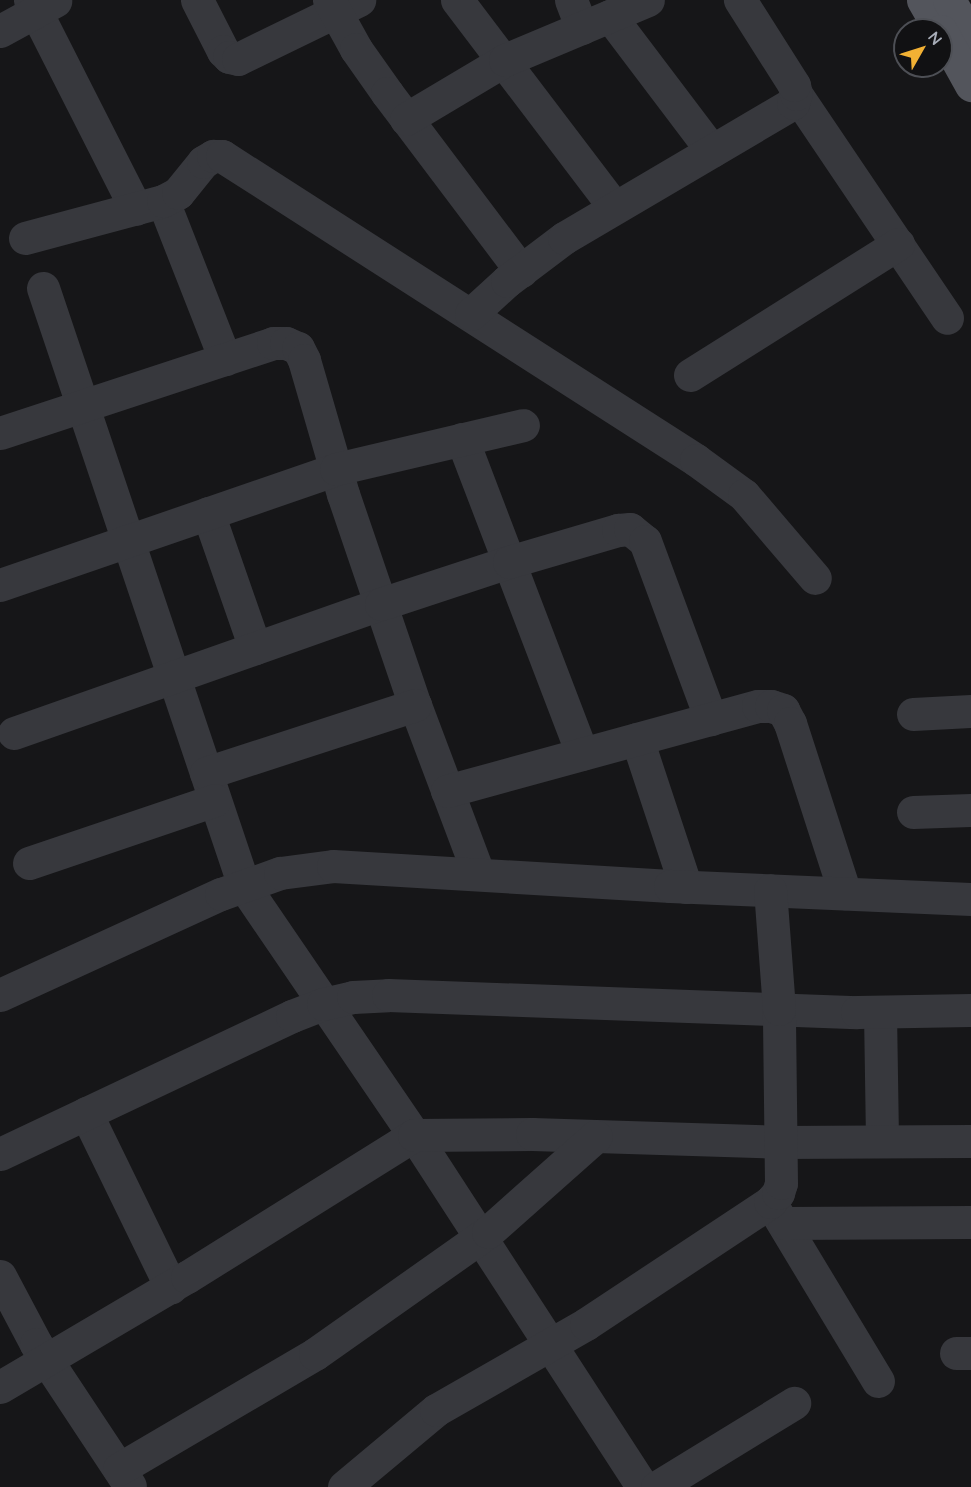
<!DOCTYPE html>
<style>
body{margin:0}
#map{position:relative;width:971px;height:1487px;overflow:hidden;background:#161618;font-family:Quicksand,sans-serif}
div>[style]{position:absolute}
.minor>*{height:33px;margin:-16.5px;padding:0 16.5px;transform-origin:16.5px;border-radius:16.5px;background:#37383d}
.major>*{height:33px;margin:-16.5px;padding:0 16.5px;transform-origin:16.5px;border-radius:16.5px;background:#53555c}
span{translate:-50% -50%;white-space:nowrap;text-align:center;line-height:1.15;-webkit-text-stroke:5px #111113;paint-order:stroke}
.north{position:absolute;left:893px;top:18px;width:60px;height:60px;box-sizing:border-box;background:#111113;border:2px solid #4d4f55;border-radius:50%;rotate:51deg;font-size:16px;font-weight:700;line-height:24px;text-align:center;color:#a8adb8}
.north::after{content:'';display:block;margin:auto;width:21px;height:27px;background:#f2b134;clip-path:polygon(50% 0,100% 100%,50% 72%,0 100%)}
</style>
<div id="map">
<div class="minor">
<i style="left:30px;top:0;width:234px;rotate:63.1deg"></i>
<i style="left:197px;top:0;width:57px;rotate:63deg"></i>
<i style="left:223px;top:51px;width:8px;rotate:45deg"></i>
<i style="left:229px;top:57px;width:9px;rotate:13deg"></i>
<i style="left:238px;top:59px;width:135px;rotate:-26deg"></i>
<i style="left:329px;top:0;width:56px;rotate:61.1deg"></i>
<i style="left:356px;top:49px;width:54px;rotate:54.8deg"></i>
<i style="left:387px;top:93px;width:223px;rotate:53deg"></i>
<i style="left:457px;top:0;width:260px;rotate:52.8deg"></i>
<i style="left:571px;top:0;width:30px;rotate:69deg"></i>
<i style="left:610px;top:16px;width:169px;rotate:52.9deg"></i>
<i style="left:0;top:31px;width:63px;rotate:-28.6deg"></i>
<i style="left:796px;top:94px;width:270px;rotate:56deg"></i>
<i style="left:406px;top:119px;width:115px;rotate:-30.8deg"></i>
<i style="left:505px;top:60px;width:155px;rotate:-22.8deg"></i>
<i style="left:163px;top:201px;width:170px;rotate:68.6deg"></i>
<i style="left:25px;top:238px;width:143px;rotate:-15deg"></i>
<i style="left:163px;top:201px;width:17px;rotate:-28deg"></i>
<i style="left:178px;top:193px;width:40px;rotate:-51deg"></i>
<i style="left:203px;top:162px;width:12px;rotate:-31deg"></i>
<i style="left:213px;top:156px;width:9px"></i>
<i style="left:222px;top:156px;width:563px;rotate:32.67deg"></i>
<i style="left:696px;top:460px;width:59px;rotate:36.1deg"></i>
<i style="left:744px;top:495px;width:109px;rotate:49.5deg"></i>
<i style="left:43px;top:288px;width:631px;rotate:71.42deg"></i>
<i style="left:244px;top:886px;width:301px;rotate:55.7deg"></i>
<i style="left:414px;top:1135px;width:420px;rotate:57deg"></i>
<i style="left:471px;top:314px;width:49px;rotate:-42.5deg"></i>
<i style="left:507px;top:281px;width:71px;rotate:-37deg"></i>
<i style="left:564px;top:238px;width:266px;rotate:-30.5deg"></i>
<i style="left:793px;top:103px;width:9px;rotate:-72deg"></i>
<i style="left:796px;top:94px;width:9px;rotate:-103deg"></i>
<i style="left:794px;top:85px;width:101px;rotate:-122.4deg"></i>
<i style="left:690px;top:375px;width:246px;rotate:-32.2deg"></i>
<i style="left:0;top:433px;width:287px;rotate:-18.2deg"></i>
<i style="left:273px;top:343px;width:13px"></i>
<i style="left:286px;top:343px;width:13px;rotate:23deg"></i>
<i style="left:298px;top:348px;width:13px;rotate:63deg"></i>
<i style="left:304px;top:360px;width:140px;rotate:73.8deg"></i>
<i style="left:343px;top:494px;width:223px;rotate:71.2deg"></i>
<i style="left:415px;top:705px;width:179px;rotate:69.4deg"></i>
<i style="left:462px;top:439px;width:337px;rotate:69.1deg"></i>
<i style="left:208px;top:513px;width:143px;rotate:70.8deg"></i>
<i style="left:0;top:585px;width:355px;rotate:-19deg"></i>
<i style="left:336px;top:469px;width:192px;rotate:-13.2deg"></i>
<i style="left:913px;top:714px;width:58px;rotate:-3deg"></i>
<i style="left:14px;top:733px;width:389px;rotate:-19.4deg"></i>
<i style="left:381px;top:604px;width:135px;rotate:-18.2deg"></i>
<i style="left:509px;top:562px;width:114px;rotate:-16.4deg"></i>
<i style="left:618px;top:530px;width:12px;rotate:-5deg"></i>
<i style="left:630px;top:529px;width:19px;rotate:39deg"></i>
<i style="left:645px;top:541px;width:190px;rotate:69.7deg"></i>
<i style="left:637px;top:739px;width:156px;rotate:71.7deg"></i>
<i style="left:206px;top:773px;width:220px;rotate:-18deg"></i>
<i style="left:447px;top:791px;width:322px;rotate:-15.3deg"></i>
<i style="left:758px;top:706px;width:13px"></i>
<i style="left:771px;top:706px;width:13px;rotate:18deg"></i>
<i style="left:783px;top:710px;width:15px;rotate:62deg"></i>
<i style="left:790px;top:723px;width:179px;rotate:72.1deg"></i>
<i style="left:913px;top:812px;width:58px;rotate:-2deg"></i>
<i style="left:29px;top:863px;width:196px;rotate:-18.7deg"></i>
<i style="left:0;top:995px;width:243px;rotate:-24.6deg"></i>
<i style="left:221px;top:894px;width:63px;rotate:-19.6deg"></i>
<i style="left:280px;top:873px;width:53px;rotate:-7.5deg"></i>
<i style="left:333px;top:866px;width:338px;rotate:3.4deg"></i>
<i style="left:670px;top:886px;width:301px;rotate:2.5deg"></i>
<i style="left:880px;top:1012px;width:129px;rotate:89.1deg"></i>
<i style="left:86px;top:1113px;width:194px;rotate:64deg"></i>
<i style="left:0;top:1154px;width:323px;rotate:-25.3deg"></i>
<i style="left:292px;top:1016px;width:33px;rotate:-21deg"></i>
<i style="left:323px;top:1004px;width:31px;rotate:-13deg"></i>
<i style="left:353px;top:997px;width:35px;rotate:-3deg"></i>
<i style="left:388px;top:995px;width:469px;rotate:2.1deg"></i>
<i style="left:857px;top:1012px;width:114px;rotate:-1deg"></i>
<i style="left:770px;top:1202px;width:209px;rotate:58.9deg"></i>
<i style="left:784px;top:1223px;width:187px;rotate:-0.3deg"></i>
<i style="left:0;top:1276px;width:77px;rotate:62.1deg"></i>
<i style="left:36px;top:1344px;width:170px;rotate:56.5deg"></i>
<i style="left:956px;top:1353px;width:15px"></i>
<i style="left:0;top:1387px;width:217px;rotate:-30.5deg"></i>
<i style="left:187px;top:1277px;width:268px;rotate:-32deg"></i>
<i style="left:414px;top:1135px;width:118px;rotate:-0.5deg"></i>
<i style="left:532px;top:1134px;width:248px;rotate:1.8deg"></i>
<i style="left:780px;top:1142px;width:191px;rotate:-0.3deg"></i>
<i style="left:119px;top:1469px;width:227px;rotate:-30.4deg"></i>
<i style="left:315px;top:1354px;width:212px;rotate:-35.2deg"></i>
<i style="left:488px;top:1232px;width:144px;rotate:-41.6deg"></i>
<i style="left:344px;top:1487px;width:120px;rotate:-39.9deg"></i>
<i style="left:436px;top:1410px;width:173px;rotate:-29.8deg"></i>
<i style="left:586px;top:1324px;width:221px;rotate:-33.5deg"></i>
<i style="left:770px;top:1202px;width:12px;rotate:-48deg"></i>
<i style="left:778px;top:1193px;width:10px;rotate:-73deg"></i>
<i style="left:781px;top:1183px;width:174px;rotate:-90.7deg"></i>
<i style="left:779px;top:1009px;width:119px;rotate:-94.3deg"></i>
<i style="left:657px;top:1487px;width:161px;rotate:-31.5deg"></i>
</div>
<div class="major">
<i style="left:923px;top:0;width:34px;rotate:60deg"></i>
<i style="left:949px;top:0;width:43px;rotate:59.3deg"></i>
<i style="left:941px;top:31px;width:62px;rotate:60.9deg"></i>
</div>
<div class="north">N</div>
</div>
